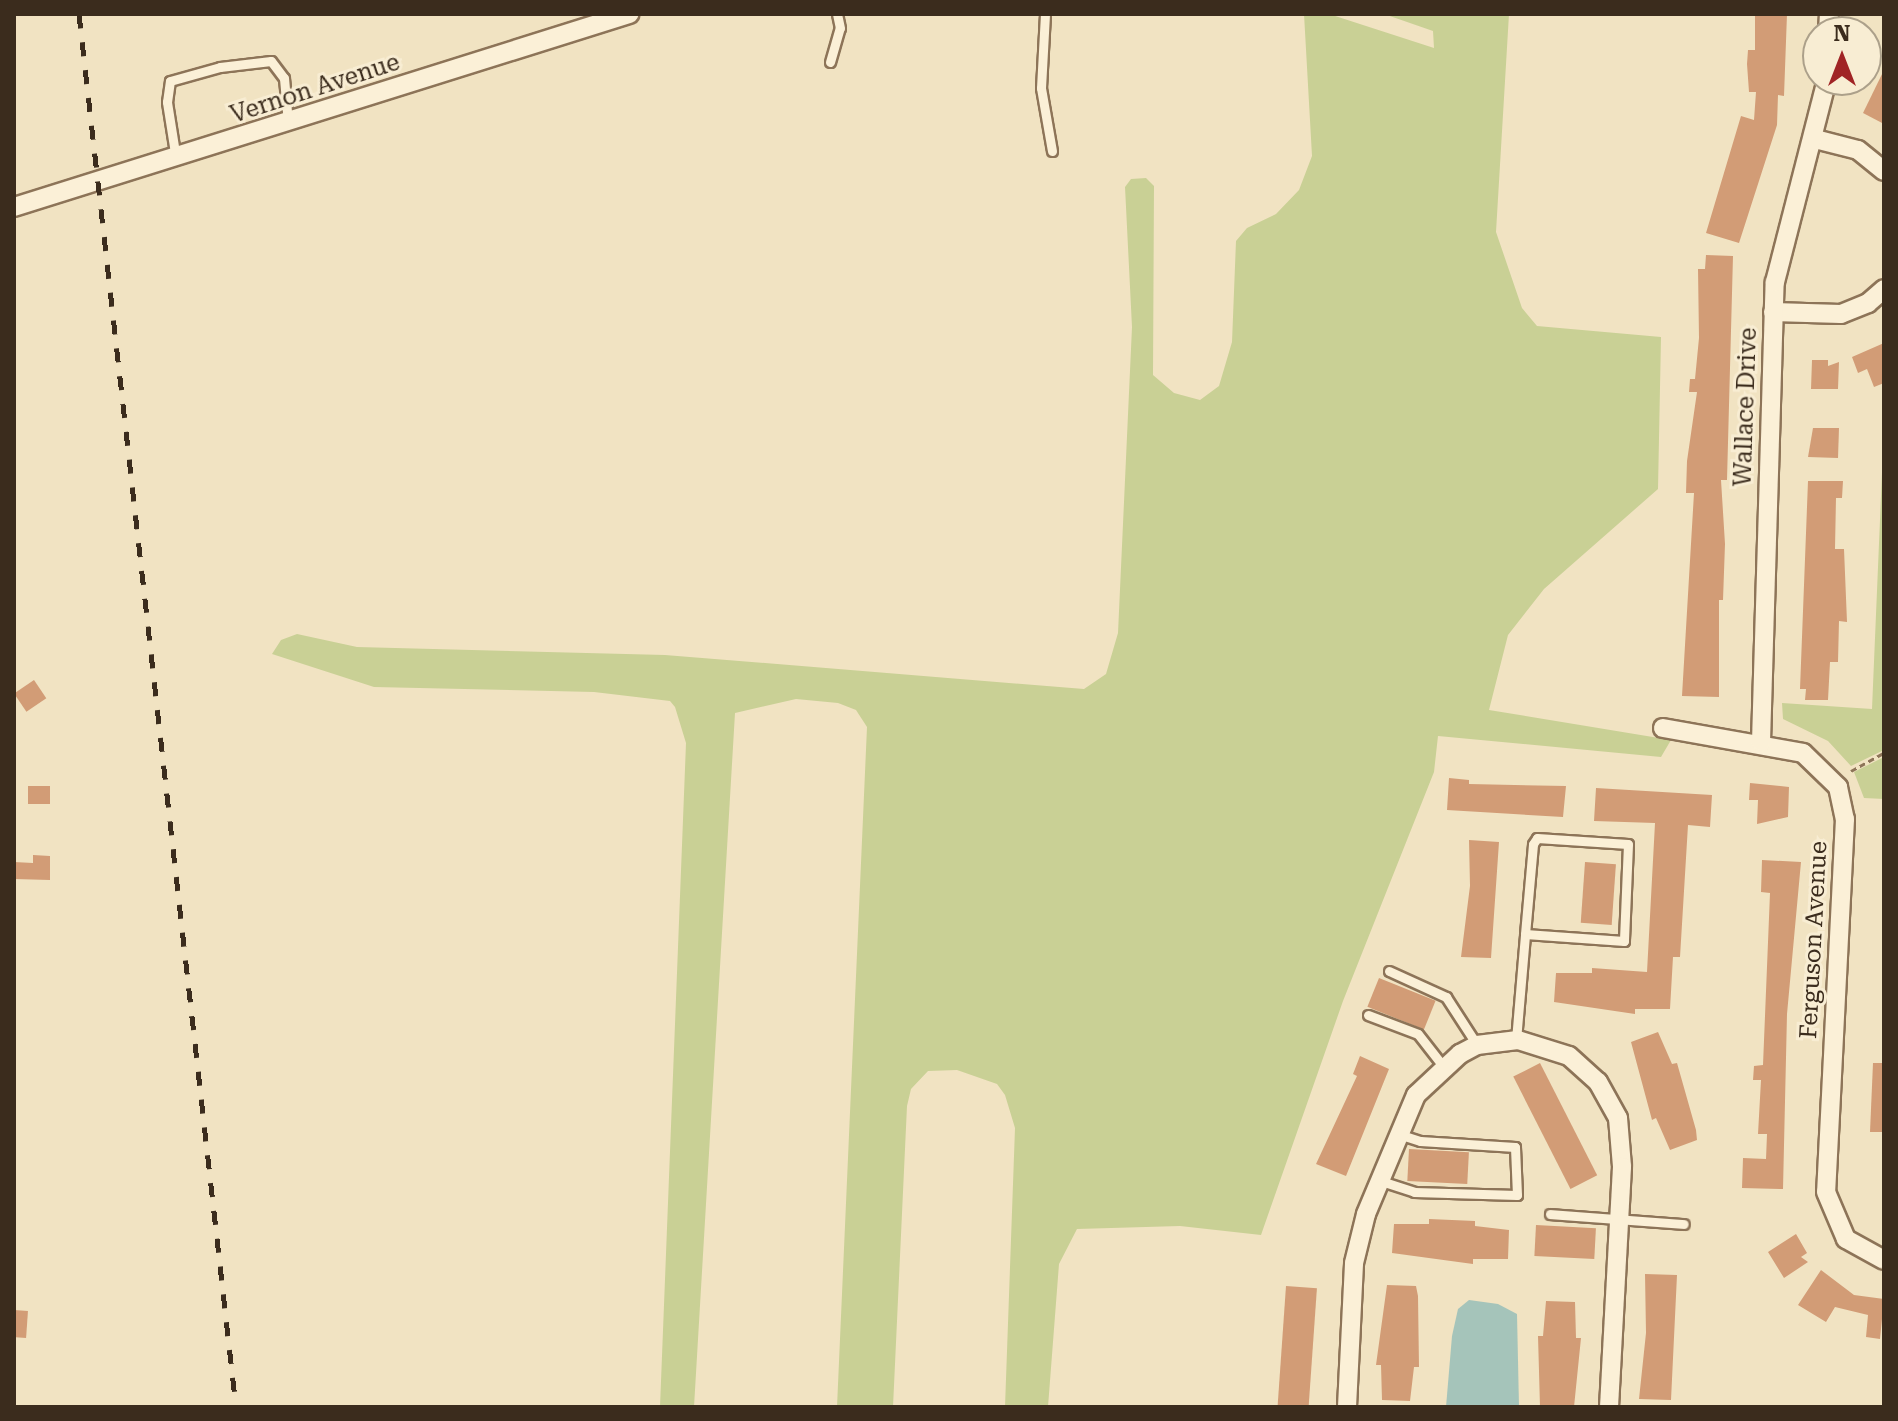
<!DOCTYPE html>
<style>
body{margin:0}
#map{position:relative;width:1898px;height:1421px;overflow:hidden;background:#f1e3c2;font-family:"Roboto Serif",serif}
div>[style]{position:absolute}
.green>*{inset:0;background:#c9d095}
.water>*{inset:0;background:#a5c4ba}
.building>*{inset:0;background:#d29c76;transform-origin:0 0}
.path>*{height:3px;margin-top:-1.5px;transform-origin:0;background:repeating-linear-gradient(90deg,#8d7458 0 6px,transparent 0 10px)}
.roads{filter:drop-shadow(2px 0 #8d7458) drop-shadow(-2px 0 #8d7458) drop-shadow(0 2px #8d7458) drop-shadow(0 -2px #8d7458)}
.service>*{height:9px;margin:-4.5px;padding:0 4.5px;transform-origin:4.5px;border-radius:4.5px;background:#fbf0d7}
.minor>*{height:18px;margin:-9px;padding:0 9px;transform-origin:9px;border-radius:9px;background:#fbf0d7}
.rail>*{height:5px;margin-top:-2.5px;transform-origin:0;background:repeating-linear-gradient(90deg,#3b2c1d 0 14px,transparent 0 28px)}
span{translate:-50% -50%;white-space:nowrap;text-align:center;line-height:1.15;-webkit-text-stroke:6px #f8edd3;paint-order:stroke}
.street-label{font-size:24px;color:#3b2c1d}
.frame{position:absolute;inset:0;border:16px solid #3b2c1d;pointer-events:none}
.north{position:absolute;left:1802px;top:16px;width:80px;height:80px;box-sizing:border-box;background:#f8edd3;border:2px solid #aca08a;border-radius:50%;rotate:0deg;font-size:22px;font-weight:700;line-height:32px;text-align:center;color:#3b2c1d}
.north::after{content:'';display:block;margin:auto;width:28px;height:36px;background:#a02425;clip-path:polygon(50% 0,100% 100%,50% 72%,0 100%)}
</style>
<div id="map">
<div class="green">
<i style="clip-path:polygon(1304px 14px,1329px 14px,1434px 48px,1433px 31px,1384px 14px,1509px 14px,1496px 232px,1522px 308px,1537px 326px,1661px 337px,1658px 489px,1544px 589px,1508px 635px,1489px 710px,1671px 740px,1661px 757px,1438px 736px,1434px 772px,1343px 1001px,1261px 1235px,1180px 1226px,1077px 1229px,1059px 1264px,1048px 1407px,1005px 1407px,1015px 1128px,1005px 1095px,997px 1084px,957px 1070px,928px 1071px,911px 1089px,907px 1106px,893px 1407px,837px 1407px,867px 727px,856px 710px,838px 703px,796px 699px,735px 713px,694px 1407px,660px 1407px,686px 743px,675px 707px,670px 701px,594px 692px,374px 687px,272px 654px,281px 640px,297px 634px,357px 647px,665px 655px,1084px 689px,1106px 674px,1118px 633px,1132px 327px,1125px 187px,1131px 179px,1146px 178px,1154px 186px,1153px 375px,1174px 393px,1200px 400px,1219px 386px,1232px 342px,1236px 241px,1247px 228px,1276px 214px,1299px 190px,1312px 156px)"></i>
<i style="clip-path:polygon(1884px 425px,1884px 750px,1851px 766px,1828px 741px,1783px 719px,1782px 703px,1872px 709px)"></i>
<i style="clip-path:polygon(1884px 757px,1884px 799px,1864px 798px,1854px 772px)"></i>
</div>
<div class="water">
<i style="clip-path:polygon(1469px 1300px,1498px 1304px,1517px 1314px,1519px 1407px,1446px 1407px,1452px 1336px,1458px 1309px)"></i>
</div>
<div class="building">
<i style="clip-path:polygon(1755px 14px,1787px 14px,1784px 96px,1778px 95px,1777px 125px,1739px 243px,1706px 233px,1741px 116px,1754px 120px,1756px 92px,1749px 92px,1747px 64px,1748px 50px,1755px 50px)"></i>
<i style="clip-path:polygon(1884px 70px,1884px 124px,1863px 113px)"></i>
<i style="clip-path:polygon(1706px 255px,1733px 256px,1727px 480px,1721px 480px,1725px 544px,1723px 600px,1719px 600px,1719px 697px,1682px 696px,1694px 493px,1686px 493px,1687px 461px,1697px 392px,1689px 392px,1690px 379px,1695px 379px,1699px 338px,1698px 269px,1705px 269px)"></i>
<i style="clip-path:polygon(1884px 343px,1884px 383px,1874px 387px,1867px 369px,1858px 373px,1852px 357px)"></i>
<i style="clip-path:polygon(1812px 360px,1828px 360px,1828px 366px,1839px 362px,1838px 389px,1811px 389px)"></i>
<i style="clip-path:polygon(1813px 428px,1839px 428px,1838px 458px,1808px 457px)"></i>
<i style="clip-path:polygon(1808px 481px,1843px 481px,1842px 498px,1836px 498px,1835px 549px,1844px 549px,1847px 622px,1839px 621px,1838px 662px,1830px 662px,1828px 700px,1805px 700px,1806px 689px,1800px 689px)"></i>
<i style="left:34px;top:680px;width:22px;height:24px;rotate:56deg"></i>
<i style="clip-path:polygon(1449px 778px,1469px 780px,1469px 784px,1566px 786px,1563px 817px,1447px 810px)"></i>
<i style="clip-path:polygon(1750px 783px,1789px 787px,1788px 817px,1757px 824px,1758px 800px,1749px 800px)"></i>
<i style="left:28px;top:786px;width:22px;height:18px"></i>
<i style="clip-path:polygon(1596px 788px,1712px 795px,1710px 827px,1688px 825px,1680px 957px,1673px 957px,1670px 1009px,1635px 1009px,1635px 1014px,1554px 1002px,1556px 973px,1592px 973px,1592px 968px,1647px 972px,1655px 823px,1594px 821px)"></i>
<i style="clip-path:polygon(1469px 840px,1499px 842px,1491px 958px,1461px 957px,1470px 886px)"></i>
<i style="clip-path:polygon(33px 855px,50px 856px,50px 880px,14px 879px,14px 862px,33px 863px)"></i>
<i style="clip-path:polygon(1762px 860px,1801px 862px,1787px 1014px,1783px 1189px,1742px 1188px,1743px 1158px,1766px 1159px,1767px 1134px,1758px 1134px,1761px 1080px,1753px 1080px,1754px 1066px,1763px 1065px,1770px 893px,1761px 892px)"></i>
<i style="left:1585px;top:862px;width:31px;height:61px;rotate:4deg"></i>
<i style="left:1379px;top:978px;width:61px;height:31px;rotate:22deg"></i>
<i style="clip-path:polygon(1658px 1032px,1672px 1064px,1677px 1063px,1696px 1130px,1697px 1140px,1670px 1150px,1656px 1118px,1652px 1120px,1631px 1042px)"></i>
<i style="clip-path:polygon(1360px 1056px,1389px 1069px,1346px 1176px,1316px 1164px,1357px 1076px,1353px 1074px)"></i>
<i style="left:1540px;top:1063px;width:126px;height:30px;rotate:63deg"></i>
<i style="clip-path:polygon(1873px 1063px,1884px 1063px,1884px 1132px,1870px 1132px)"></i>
<i style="left:1409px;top:1149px;width:60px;height:32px;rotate:3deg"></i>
<i style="clip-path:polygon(1429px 1219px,1475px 1221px,1475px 1226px,1509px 1230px,1508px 1259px,1473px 1259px,1473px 1264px,1392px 1253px,1394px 1224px,1429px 1224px)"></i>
<i style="left:1536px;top:1225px;width:60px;height:31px;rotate:3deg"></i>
<i style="clip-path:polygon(1796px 1234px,1807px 1253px,1801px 1257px,1808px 1262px,1784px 1278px,1768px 1252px)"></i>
<i style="clip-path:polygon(1821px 1270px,1854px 1295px,1884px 1299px,1880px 1339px,1866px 1337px,1868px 1315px,1835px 1307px,1826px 1322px,1798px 1305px)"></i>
<i style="clip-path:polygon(1645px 1274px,1677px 1275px,1671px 1400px,1639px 1399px,1646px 1333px)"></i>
<i style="clip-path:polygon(1387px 1285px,1416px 1286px,1418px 1296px,1419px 1367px,1414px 1367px,1410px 1401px,1382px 1400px,1381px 1365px,1376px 1365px)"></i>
<i style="left:1286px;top:1286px;width:31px;height:121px;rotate:4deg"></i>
<i style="clip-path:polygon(1546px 1301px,1575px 1302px,1576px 1338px,1581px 1338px,1574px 1407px,1540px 1407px,1538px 1336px,1543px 1336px)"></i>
<i style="left:14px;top:1310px;width:14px;height:27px;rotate:4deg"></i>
</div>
<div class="path">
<i style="left:1851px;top:771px;width:38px;rotate:-29deg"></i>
</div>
<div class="roads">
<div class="service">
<i style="left:1045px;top:14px;width:74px;rotate:93.1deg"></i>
<i style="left:1041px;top:88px;width:64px;rotate:80.1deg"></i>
<i style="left:830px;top:62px;width:35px;rotate:-74deg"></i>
<i style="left:840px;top:28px;width:14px;rotate:-102deg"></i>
<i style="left:176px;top:159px;width:58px;rotate:-99deg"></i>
<i style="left:167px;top:102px;width:21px;rotate:-82deg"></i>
<i style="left:170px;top:81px;width:52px;rotate:-15.6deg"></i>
<i style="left:220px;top:67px;width:51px;rotate:-6.7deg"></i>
<i style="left:271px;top:61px;width:21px;rotate:53deg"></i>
<i style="left:284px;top:78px;width:45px;rotate:84.9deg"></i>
<i style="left:1389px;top:971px;width:63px;rotate:24.5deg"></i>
<i style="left:1446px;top:997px;width:57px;rotate:57.1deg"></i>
<i style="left:1368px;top:1015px;width:53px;rotate:20.8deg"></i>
<i style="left:1418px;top:1034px;width:39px;rotate:52deg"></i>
<i style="left:1516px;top:1040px;width:106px;rotate:-85.1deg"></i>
<i style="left:1525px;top:934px;width:90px;rotate:-84.9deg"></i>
<i style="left:1533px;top:844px;width:7px;rotate:-56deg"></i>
<i style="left:1537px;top:838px;width:91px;rotate:3.8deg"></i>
<i style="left:1628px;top:844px;width:97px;rotate:92.4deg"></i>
<i style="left:1624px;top:941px;width:99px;rotate:-176deg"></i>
<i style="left:1381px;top:1181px;width:35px;rotate:18deg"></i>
<i style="left:1414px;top:1192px;width:103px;rotate:1.7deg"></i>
<i style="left:1517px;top:1195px;width:48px;rotate:-92.4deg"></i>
<i style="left:1515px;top:1147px;width:95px;rotate:-176.4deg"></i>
<i style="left:1420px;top:1141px;width:22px;rotate:-162deg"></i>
<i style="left:1550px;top:1214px;width:134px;rotate:4.3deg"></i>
</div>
<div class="minor">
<i style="left:1828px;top:32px;width:18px;rotate:-87deg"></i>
<i style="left:1815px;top:139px;width:44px;rotate:14.3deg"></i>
<i style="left:1858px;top:150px;width:33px;rotate:39deg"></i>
<i style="left:14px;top:207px;width:645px;rotate:-17.42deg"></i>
<i style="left:1773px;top:312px;width:68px;rotate:1.7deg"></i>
<i style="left:1841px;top:314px;width:29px;rotate:-22deg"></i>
<i style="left:1868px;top:303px;width:21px;rotate:-41deg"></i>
<i style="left:1663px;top:728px;width:142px;rotate:10.1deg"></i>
<i style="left:1803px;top:753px;width:49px;rotate:44.2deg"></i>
<i style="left:1838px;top:787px;width:33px;rotate:78deg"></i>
<i style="left:1845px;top:819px;width:373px;rotate:92.9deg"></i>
<i style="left:1826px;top:1192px;width:51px;rotate:66.9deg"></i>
<i style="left:1846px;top:1239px;width:43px;rotate:28.9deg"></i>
<i style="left:1761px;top:742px;width:460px;rotate:-88.3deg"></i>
<i style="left:1775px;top:282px;width:209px;rotate:-75.6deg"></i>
<i style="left:1347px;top:1407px;width:144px;rotate:-87.2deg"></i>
<i style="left:1354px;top:1263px;width:50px;rotate:-76.2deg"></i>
<i style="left:1366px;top:1214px;width:129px;rotate:-67.2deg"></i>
<i style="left:1416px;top:1095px;width:60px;rotate:-43deg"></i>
<i style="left:1460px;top:1054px;width:19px;rotate:-28deg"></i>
<i style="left:1477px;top:1045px;width:41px;rotate:-7deg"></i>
<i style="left:1518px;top:1040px;width:53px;rotate:17.4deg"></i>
<i style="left:1569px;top:1056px;width:39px;rotate:42deg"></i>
<i style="left:1598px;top:1082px;width:41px;rotate:60.9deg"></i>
<i style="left:1618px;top:1118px;width:49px;rotate:85.3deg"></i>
<i style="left:1622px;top:1167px;width:240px;rotate:93.1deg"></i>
</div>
</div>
<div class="rail">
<i style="left:79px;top:14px;width:1402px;rotate:83.57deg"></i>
</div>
<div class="street-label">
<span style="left:315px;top:89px;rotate:-18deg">Vernon Avenue</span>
<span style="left:1746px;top:407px;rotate:-88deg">Wallace Drive</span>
<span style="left:1814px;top:940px;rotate:-87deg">Ferguson Avenue</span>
</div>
<div class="frame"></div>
<div class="north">N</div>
</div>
